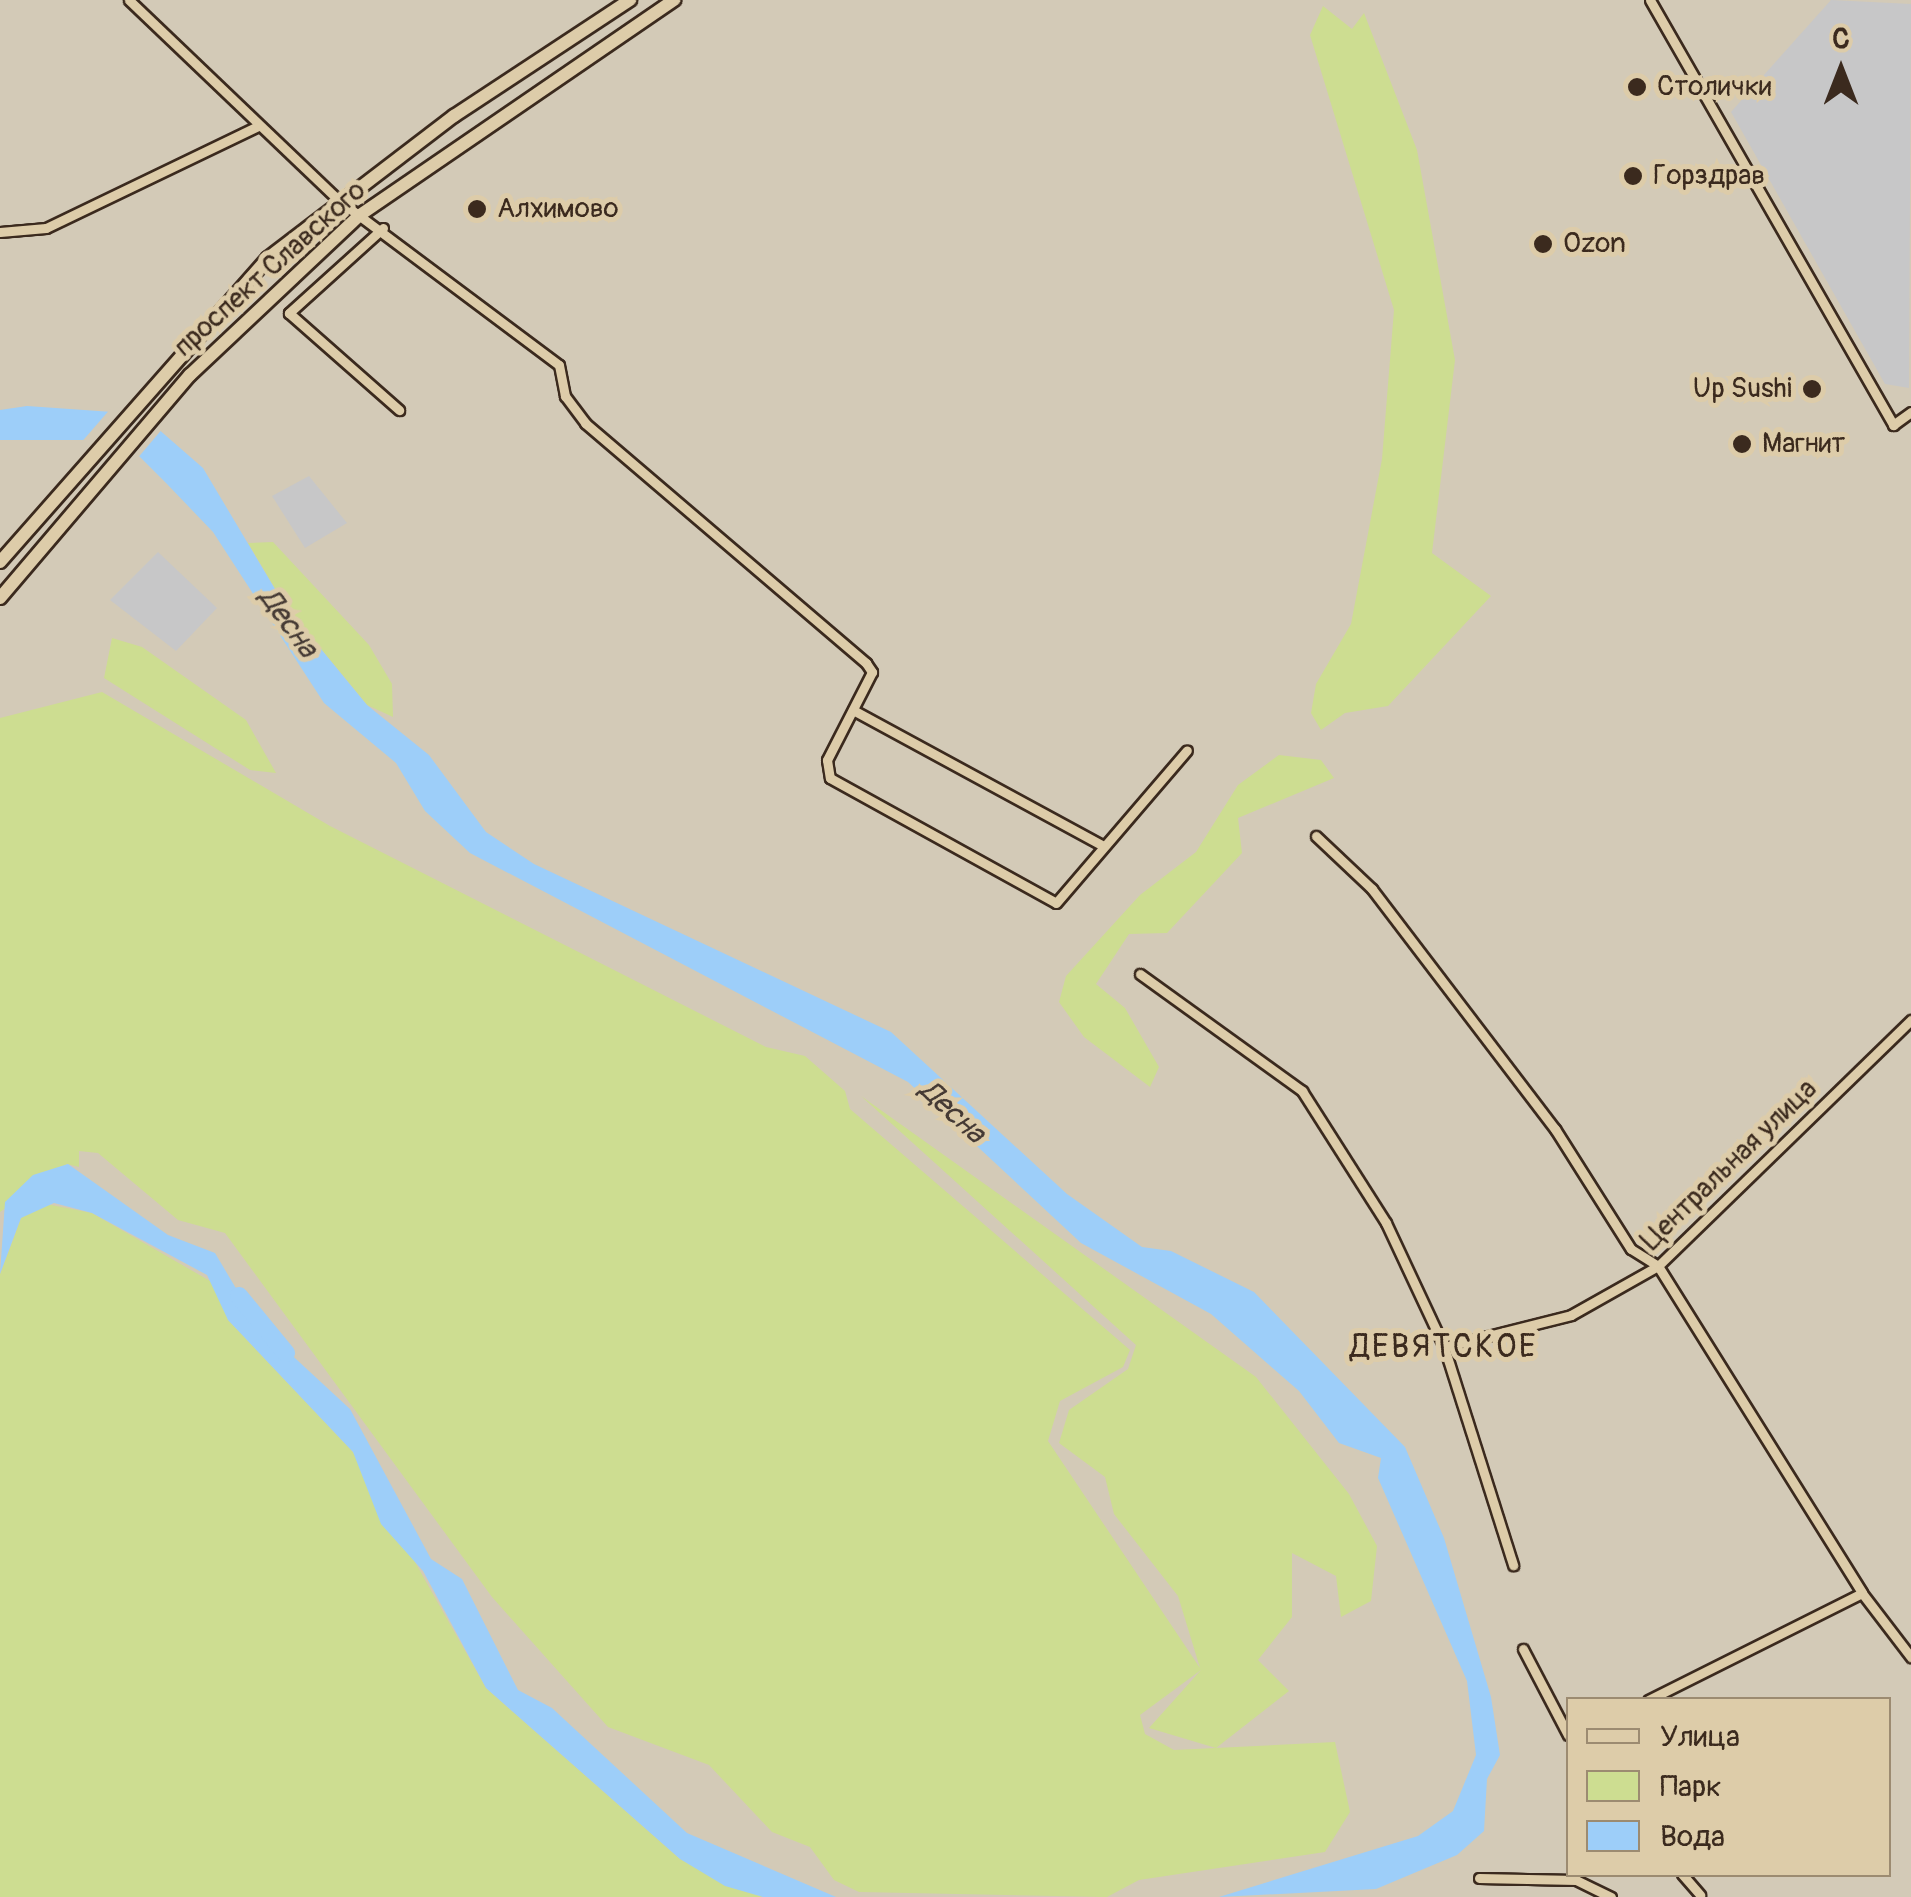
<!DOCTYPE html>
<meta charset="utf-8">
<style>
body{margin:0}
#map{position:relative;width:1911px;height:1897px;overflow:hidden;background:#d3cab7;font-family:Pangolin,sans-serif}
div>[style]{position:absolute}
.built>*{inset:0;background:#c7c7c8}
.green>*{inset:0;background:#cddd91}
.water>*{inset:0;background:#9dcef9}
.pier>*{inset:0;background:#d3cab7}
.river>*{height:18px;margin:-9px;padding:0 9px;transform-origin:9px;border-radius:9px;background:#9dcef9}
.roads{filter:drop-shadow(2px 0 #3b2a1e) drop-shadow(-2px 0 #3b2a1e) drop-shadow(0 2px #3b2a1e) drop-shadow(0 -2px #3b2a1e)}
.street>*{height:9px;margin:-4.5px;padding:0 4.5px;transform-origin:4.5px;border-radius:4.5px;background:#ddcca9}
.secondary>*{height:12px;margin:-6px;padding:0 6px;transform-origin:6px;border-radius:6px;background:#ddcca9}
.dots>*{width:28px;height:28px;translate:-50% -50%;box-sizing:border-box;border:5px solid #ddcca9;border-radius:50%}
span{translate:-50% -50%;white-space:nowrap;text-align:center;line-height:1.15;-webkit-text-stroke:10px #ddcca9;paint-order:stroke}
.poi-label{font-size:28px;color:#3b2a1e}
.left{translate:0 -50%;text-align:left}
.right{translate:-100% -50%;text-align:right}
.street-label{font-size:28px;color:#3b2a1e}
.water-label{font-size:30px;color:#453a34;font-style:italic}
.quarter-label{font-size:32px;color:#3b2a1e;letter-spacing:2.5px}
.legend{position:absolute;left:1566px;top:1697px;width:325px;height:180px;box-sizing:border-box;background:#ddcca9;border:2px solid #9c8b71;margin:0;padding:12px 18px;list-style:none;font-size:30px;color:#3b2a1e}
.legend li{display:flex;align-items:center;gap:20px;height:50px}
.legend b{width:50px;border:2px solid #9c8b71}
.north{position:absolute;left:1791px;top:20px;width:100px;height:100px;-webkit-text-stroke:8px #ddcca9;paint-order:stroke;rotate:0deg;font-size:28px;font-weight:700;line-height:40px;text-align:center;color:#3b2a1e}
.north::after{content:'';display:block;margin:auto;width:35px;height:45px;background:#3b2a1e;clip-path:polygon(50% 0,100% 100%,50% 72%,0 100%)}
</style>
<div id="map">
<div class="built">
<i style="clip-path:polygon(1831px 0,1911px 4px,1909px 388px,1885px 384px,1731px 112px)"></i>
<i style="clip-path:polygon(309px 476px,347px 523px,305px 548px,272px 496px)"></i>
<i style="clip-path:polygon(158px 552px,217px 608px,176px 651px,110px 600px)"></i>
</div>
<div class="green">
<i style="clip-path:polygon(1323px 6px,1352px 29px,1364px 13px,1417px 150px,1455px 360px,1432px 553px,1491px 596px,1388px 706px,1345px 713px,1321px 730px,1311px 713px,1316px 684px,1351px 624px,1382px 459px,1394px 310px,1310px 35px)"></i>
<i style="clip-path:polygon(273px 542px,369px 645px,392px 684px,393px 717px,367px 705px,284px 604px,248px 543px)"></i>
<i style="clip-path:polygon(112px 638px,142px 647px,246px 720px,276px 773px,250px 770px,104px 678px)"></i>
<i style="clip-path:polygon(102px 692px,330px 826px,766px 1047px,805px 1056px,845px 1091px,850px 1109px,1130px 1350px,1123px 1367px,1060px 1401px,1048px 1441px,1200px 1668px,1178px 1596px,1114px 1514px,1105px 1477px,1059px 1443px,1069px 1410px,1128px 1369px,1136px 1345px,861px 1096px,1256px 1377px,1349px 1494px,1377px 1546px,1371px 1601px,1341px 1617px,1336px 1576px,1292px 1553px,1292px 1617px,1258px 1660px,1289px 1691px,1216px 1748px,1149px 1728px,1201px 1670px,1140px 1715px,1145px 1734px,1174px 1750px,1335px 1742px,1350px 1812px,1325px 1852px,1139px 1880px,1107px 1897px,859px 1892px,834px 1880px,810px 1847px,772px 1832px,709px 1765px,608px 1727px,492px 1597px,225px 1233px,178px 1220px,98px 1153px,79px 1151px,79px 1167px,67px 1164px,0 1212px,0 718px)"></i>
<i style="clip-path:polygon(1279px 755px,1321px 760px,1334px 778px,1238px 818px,1242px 853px,1167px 933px,1129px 934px,1096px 984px,1125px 1008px,1159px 1067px,1150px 1087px,1084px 1037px,1059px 1002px,1066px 976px,1140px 895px,1196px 852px,1238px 785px)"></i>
<i style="clip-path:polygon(41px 1203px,92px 1213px,217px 1285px,228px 1320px,353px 1452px,486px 1688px,680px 1859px,763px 1897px,0 1897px,0 1274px,21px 1218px)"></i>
</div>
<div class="water">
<i style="clip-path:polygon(27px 406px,141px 414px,203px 468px,284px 604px,367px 705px,429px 755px,486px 832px,534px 864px,891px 1032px,1067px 1194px,1142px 1247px,1171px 1251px,1254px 1292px,1405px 1447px,1444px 1538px,1491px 1697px,1500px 1755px,1487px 1779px,1484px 1831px,1457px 1855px,1376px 1889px,1219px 1897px,1418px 1836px,1453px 1811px,1476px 1755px,1467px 1681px,1378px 1478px,1381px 1458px,1339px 1443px,1299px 1391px,1211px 1314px,1081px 1243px,908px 1082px,470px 853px,425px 811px,396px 763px,324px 703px,213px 532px,167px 484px,136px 453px,89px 440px,0 440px,0 410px)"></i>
<i style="clip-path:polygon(68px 1164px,168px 1235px,215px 1253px,256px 1322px,350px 1409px,431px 1559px,462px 1579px,518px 1690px,552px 1708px,687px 1833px,836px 1897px,763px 1897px,725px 1886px,680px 1859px,486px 1688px,423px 1571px,381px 1524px,353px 1452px,228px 1320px,207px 1275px,92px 1213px,54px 1203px,21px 1218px,0 1274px,5px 1202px,33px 1175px)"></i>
</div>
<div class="pier">
<i style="clip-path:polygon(112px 407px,143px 409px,164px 427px,136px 460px,79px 445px)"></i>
</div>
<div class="river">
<i style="left:239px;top:1296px;width:74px;rotate:50.5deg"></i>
</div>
<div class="roads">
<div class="street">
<i style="left:129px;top:0;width:288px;rotate:43.7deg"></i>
<i style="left:337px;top:199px;width:277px;rotate:36.8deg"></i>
<i style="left:559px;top:365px;width:32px;rotate:79deg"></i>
<i style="left:565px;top:396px;width:34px;rotate:53deg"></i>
<i style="left:585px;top:423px;width:370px;rotate:40.5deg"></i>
<i style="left:866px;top:663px;width:11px;rotate:56deg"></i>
<i style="left:872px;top:672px;width:99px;rotate:117.1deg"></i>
<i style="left:827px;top:760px;width:18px;rotate:81deg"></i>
<i style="left:830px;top:778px;width:258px;rotate:28.9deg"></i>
<i style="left:1056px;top:903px;width:201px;rotate:-49.4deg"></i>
<i style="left:1650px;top:0;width:490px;rotate:60.2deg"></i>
<i style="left:1893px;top:425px;width:22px;rotate:-36deg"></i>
<i style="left:383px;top:228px;width:127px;rotate:137.9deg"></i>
<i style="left:289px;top:313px;width:147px;rotate:41.4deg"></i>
<i style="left:0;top:232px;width:46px;rotate:-5deg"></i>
<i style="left:46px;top:228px;width:235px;rotate:-25.7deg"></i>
<i style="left:853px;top:710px;width:285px;rotate:28.5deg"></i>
<i style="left:1316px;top:836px;width:77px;rotate:43.4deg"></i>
<i style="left:1372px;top:889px;width:302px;rotate:52.7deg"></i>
<i style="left:1555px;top:1129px;width:142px;rotate:57.7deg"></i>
<i style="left:1631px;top:1249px;width:32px;rotate:32deg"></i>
<i style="left:1658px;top:1266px;width:385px;rotate:58deg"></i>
<i style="left:1862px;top:1593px;width:239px;rotate:153.4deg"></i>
<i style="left:1140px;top:974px;width:200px;rotate:35.8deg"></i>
<i style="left:1302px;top:1091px;width:156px;rotate:57.5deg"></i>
<i style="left:1386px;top:1223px;width:137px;rotate:64.9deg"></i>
<i style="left:1444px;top:1347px;width:229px;rotate:72.4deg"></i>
<i style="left:1444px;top:1347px;width:131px;rotate:-14.1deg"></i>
<i style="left:1571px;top:1315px;width:100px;rotate:-29.4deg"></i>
<i style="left:1658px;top:1266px;width:353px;rotate:-44.2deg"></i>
<i style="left:1862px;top:1593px;width:81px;rotate:52.6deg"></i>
<i style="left:1523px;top:1649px;width:97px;rotate:62.4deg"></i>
<i style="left:1682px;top:1874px;width:28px;rotate:49deg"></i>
<i style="left:1479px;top:1878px;width:97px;rotate:1.2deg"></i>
<i style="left:1576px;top:1880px;width:39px;rotate:26deg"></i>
</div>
<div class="secondary">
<i style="left:0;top:562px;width:405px;rotate:-48.6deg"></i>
<i style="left:268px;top:258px;width:234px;rotate:-37.4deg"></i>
<i style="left:454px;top:116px;width:211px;rotate:-33.4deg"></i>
<i style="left:0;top:598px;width:293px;rotate:-49.6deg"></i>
<i style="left:190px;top:375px;width:233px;rotate:-43.3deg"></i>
<i style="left:360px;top:215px;width:381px;rotate:-34.4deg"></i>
</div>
</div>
<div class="dots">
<i style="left:1637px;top:87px;background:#3b2a1e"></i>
<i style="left:1633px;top:176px;background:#3b2a1e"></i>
<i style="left:477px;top:209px;background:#3b2a1e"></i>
<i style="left:1543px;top:244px;background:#3b2a1e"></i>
<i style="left:1812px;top:389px;background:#3b2a1e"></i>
<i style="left:1742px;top:444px;background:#3b2a1e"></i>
</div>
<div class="poi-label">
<span class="left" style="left:1657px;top:87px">Столички</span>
<span class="left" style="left:1653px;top:176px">Горздрав</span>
<span class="left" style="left:497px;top:209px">Алхимово</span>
<span class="left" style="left:1563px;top:244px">Ozon</span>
<span class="right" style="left:1792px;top:389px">Up Sushi</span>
<span class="left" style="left:1762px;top:444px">Магнит</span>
</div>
<div class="street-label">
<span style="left:270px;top:269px;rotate:-42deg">проспект Славского</span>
<span style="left:1729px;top:1165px;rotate:-44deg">Центральная улица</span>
</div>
<div class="water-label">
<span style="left:288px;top:623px;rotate:54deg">Десна</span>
<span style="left:952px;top:1112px;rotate:43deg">Десна</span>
</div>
<div class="quarter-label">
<span style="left:1444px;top:1347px">ДЕВЯТСКОЕ</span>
</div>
<ul class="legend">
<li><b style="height:12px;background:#ddcca9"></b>Улица</li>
<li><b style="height:28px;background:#cddd91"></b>Парк</li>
<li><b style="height:28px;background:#9dcef9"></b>Вода</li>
</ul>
<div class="north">С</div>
</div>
